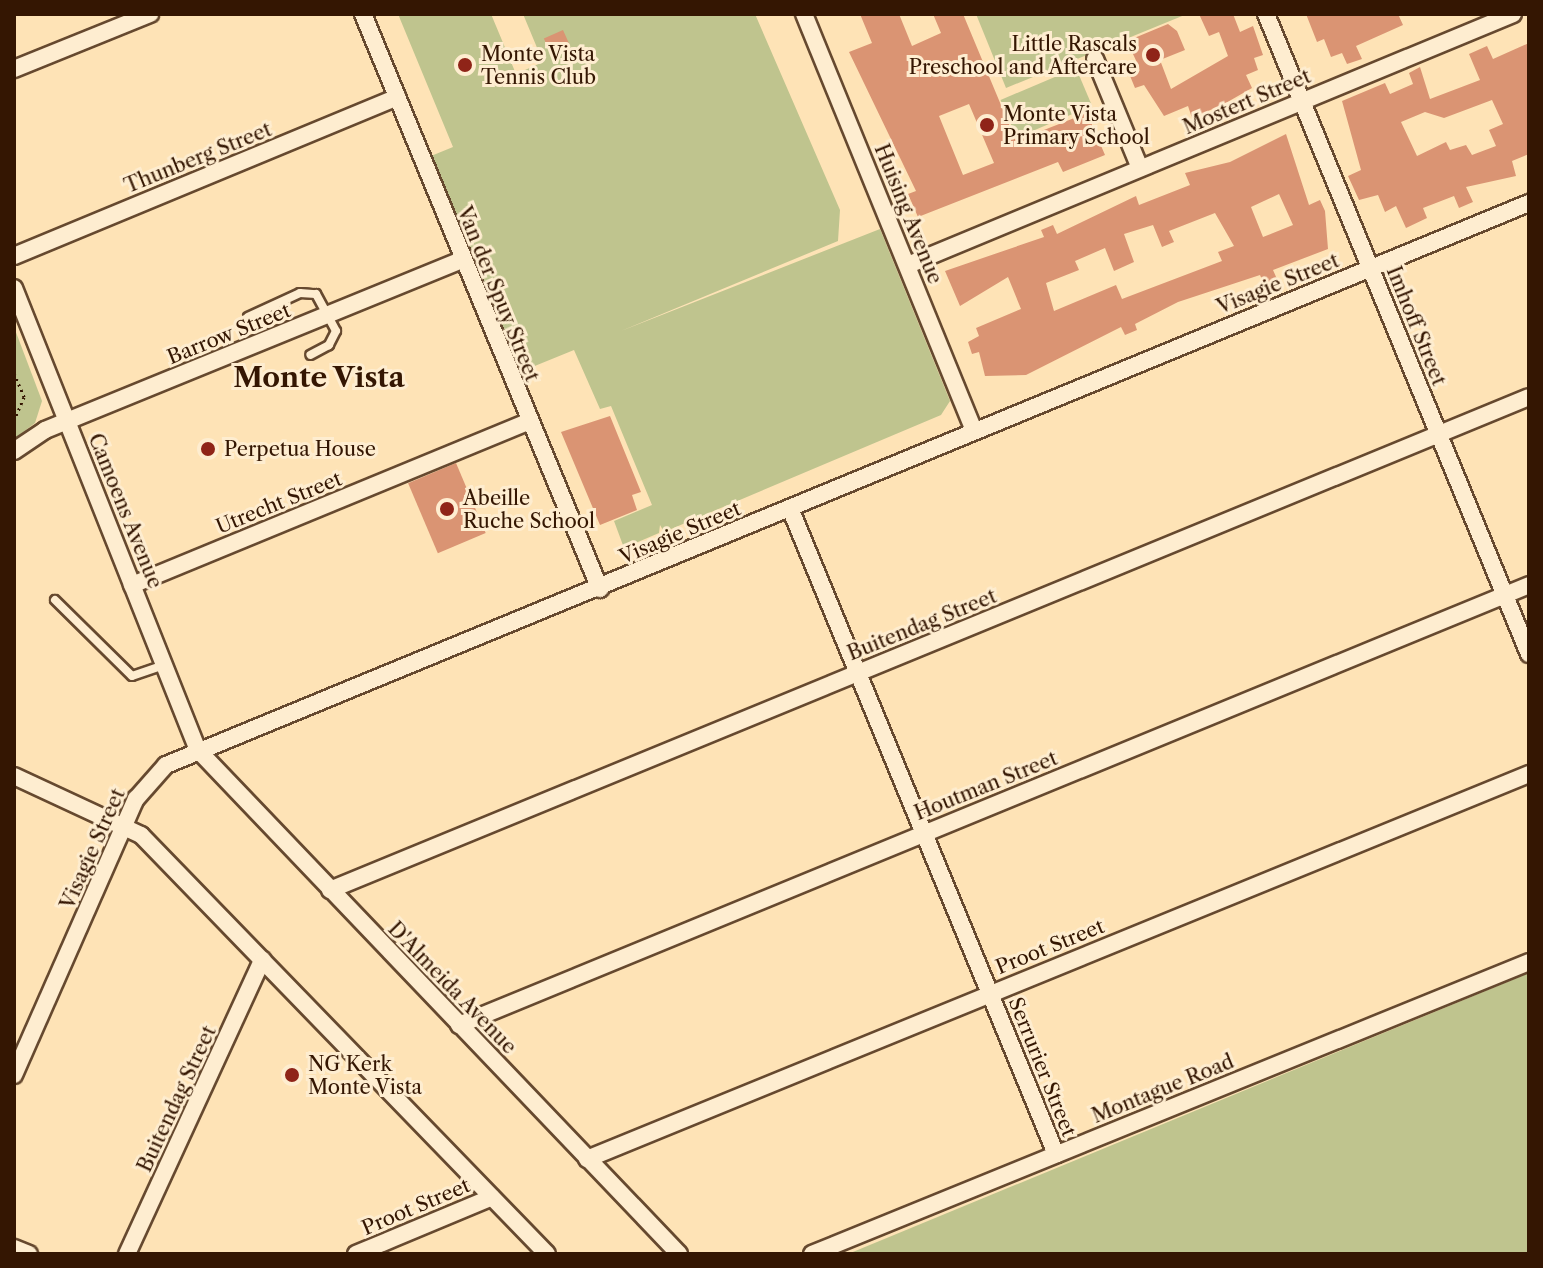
<!DOCTYPE html>
<style>
body{margin:0}
#map{position:relative;width:1543px;height:1268px;overflow:hidden;background:#fee3b6;font-family:"Libre Caslon Text",serif}
div>[style]{position:absolute}
.green>*{inset:0;background:#bfc48e;transform-origin:0 0}
.building>*{inset:0;background:#da9473;transform-origin:0 0}
.path>*{height:3px;margin-top:-1.5px;transform-origin:0;background:repeating-linear-gradient(90deg,#341602 0 2px,transparent 0 6px)}
.roads{filter:drop-shadow(2px 0 #66492f) drop-shadow(-2px 0 #66492f) drop-shadow(0 2px #66492f) drop-shadow(0 -2px #66492f)}
.service>*{height:8px;margin:-4px;padding:0 4px;transform-origin:4px;border-radius:4px;background:#feedd0}
.minor>*{height:16px;margin:-8px;padding:0 8px;transform-origin:8px;border-radius:8px;background:#feedd0}
.dots>*{width:22px;height:22px;translate:-50% -50%;box-sizing:border-box;border:4px solid #feedd0;border-radius:50%}
span{translate:-50% -50%;white-space:nowrap;text-align:center;line-height:1.15;-webkit-text-stroke:6px #feedd0;paint-order:stroke}
.poi-label{font-size:20px;color:#341602}
.right{translate:-100% -50%;text-align:right}
.left{translate:0 -50%;text-align:left}
.street-label{font-size:20px;color:#341602}
.district-label{font-size:28px;color:#341602;font-weight:700}
.frame{position:absolute;inset:0;border:16px solid #341602;pointer-events:none}
</style>
<div id="map">
<div class="green">
<i style="clip-path:polygon(398px 14px,491px 14px,516px 74px,543px 62px,523px 14px,755px 14px,840px 210px,838px 241px,621px 331px,880px 229px,950px 401px,941px 415px,664px 532px,660px 525px,659px 533px,624px 548px,614px 521px,652px 505px,611px 406px,600px 409px,574px 350px,520px 372px,431px 156px,453px 147px)"></i>
<i style="clip-path:polygon(976px 14px,1187px 14px,1006px 88px)"></i>
<i style="left:1076px;top:68px;width:41px;height:82px;rotate:67deg"></i>
<i style="clip-path:polygon(14px 327px,42px 401px,35px 423px,14px 439px)"></i>
<i style="clip-path:polygon(1529px 973px,1529px 1254px,848px 1254px)"></i>
</div>
<div class="building">
<i style="clip-path:polygon(evenodd,860px 14px,899px 14px,912px 46px,941px 33px,933px 14px,963px 14px,1016px 141px,1087px 113px,1105px 155px,1063px 172px,1058px 162px,918px 217px,908px 194px,916px 191px,849px 52px,872px 43px,860px 14px,969px 104px,994px 163px,963px 175px,939px 116px,969px 104px)"></i>
<i style="clip-path:polygon(1199px 14px,1233px 14px,1240px 32px,1253px 26px,1263px 55px,1254px 58px,1258px 70px,1246px 75px,1252px 88px,1224px 104px,1192px 118px,1188px 106px,1164px 116px,1144px 85px,1135px 88px,1128px 71px,1139px 67px,1127px 41px,1168px 24px,1177px 31px,1185px 50px,1160px 60px,1171px 89px,1228px 56px,1219px 32px,1209px 36px)"></i>
<i style="clip-path:polygon(1306px 14px,1398px 14px,1403px 25px,1356px 46px,1362px 59px,1347px 64px,1342px 53px,1331px 57px,1324px 39px,1317px 42px)"></i>
<i style="left:563px;top:30px;width:17px;height:21px;rotate:66deg"></i>
<i style="clip-path:polygon(evenodd,1529px 43px,1529px 154px,1512px 161px,1516px 176px,1466px 187px,1473px 202px,1459px 208px,1454px 196px,1423px 208px,1427px 218px,1406px 228px,1396px 206px,1385px 212px,1378px 195px,1359px 200px,1348px 176px,1361px 170px,1342px 101px,1385px 83px,1390px 94px,1413px 84px,1409px 73px,1420px 67px,1430px 99px,1480px 80px,1469px 54px,1487px 46px,1493px 59px,1529px 43px,1492px 100px,1503px 124px,1489px 130px,1496px 146px,1472px 155px,1466px 145px,1450px 150px,1446px 142px,1417px 156px,1401px 122px,1425px 112px,1444px 118px,1492px 100px)"></i>
<i style="clip-path:polygon(evenodd,1286px 134px,1309px 205px,1320px 200px,1325px 211px,1328px 249px,1273px 270px,1277px 279px,1264px 284px,1260px 275px,1178px 302px,1135px 324px,1137px 330px,1125px 335px,1121px 327px,1026px 375px,985px 376px,979px 352px,972px 354px,968px 342px,979px 336px,976px 328px,1021px 309px,1008px 277px,960px 306px,945px 271px,1044px 237px,1041px 230px,1053px 225px,1057px 234px,1136px 196px,1139px 205px,1190px 185px,1185px 173px,1230px 162px,1286px 134px,1279px 194px,1293px 225px,1263px 237px,1251px 207px,1279px 194px,1286px 134px,1215px 213px,1234px 246px,1218px 252px,1222px 261px,1122px 299px,1116px 285px,1054px 311px,1046px 283px,1079px 270px,1075px 261px,1105px 248px,1114px 271px,1134px 262px,1124px 234px,1153px 225px,1162px 247px,1174px 242px,1169px 231px,1215px 213px)"></i>
<i style="clip-path:polygon(610px 416px,641px 492px,632px 495px,637px 510px,600px 525px,561px 432px)"></i>
<i style="left:456px;top:463px;width:76px;height:52px;rotate:67deg"></i>
</div>
<div class="path">
<i style="left:910px;top:236px;width:16px;rotate:18deg"></i>
<i style="left:14px;top:373px;width:26px;rotate:67deg"></i>
<i style="left:24px;top:397px;width:26px;rotate:113deg"></i>
</div>
<div class="roads">
<div class="service">
<i style="left:248px;top:317px;width:57px;rotate:-24.8deg"></i>
<i style="left:300px;top:293px;width:16px;rotate:4deg"></i>
<i style="left:316px;top:294px;width:42px;rotate:61.6deg"></i>
<i style="left:336px;top:331px;width:16px;rotate:117deg"></i>
<i style="left:329px;top:345px;width:21px;rotate:152deg"></i>
<i style="left:55px;top:600px;width:108px;rotate:44.6deg"></i>
<i style="left:132px;top:676px;width:34px;rotate:-19deg"></i>
</div>
<div class="minor">
<i style="left:363px;top:14px;width:622px;rotate:67.6deg"></i>
<i style="left:804px;top:14px;width:449px;rotate:67.8deg"></i>
<i style="left:1266px;top:14px;width:692px;rotate:67.66deg"></i>
<i style="left:1095px;top:59px;width:118px;rotate:67.6deg"></i>
<i style="left:14px;top:69px;width:147px;rotate:-22deg"></i>
<i style="left:14px;top:256px;width:415px;rotate:-22.5deg"></i>
<i style="left:908px;top:265px;width:655px;rotate:-22.53deg"></i>
<i style="left:14px;top:288px;width:496px;rotate:68.3deg"></i>
<i style="left:197px;top:749px;width:698px;rotate:46.33deg"></i>
<i style="left:14px;top:451px;width:37px;rotate:-34deg"></i>
<i style="left:45px;top:430px;width:450px;rotate:-22.2deg"></i>
<i style="left:790px;top:508px;width:699px;rotate:67.62deg"></i>
<i style="left:132px;top:585px;width:430px;rotate:-22.4deg"></i>
<i style="left:14px;top:776px;width:140px;rotate:24.9deg"></i>
<i style="left:141px;top:835px;width:583px;rotate:45.9deg"></i>
<i style="left:330px;top:890px;width:1296px;rotate:-22.35deg"></i>
<i style="left:459px;top:1025px;width:1157px;rotate:-22.35deg"></i>
<i style="left:14px;top:1075px;width:302px;rotate:-66.2deg"></i>
<i style="left:136px;top:799px;width:45px;rotate:-48.6deg"></i>
<i style="left:166px;top:765px;width:1474px;rotate:-22.41deg"></i>
<i style="left:587px;top:1159px;width:1018px;rotate:-22.23deg"></i>
<i style="left:14px;top:1248px;width:16px;rotate:22deg"></i>
<i style="left:127px;top:1254px;width:324px;rotate:-65.3deg"></i>
<i style="left:356px;top:1254px;width:147px;rotate:-22.7deg"></i>
<i style="left:812px;top:1254px;width:774px;rotate:-22.16deg"></i>
</div>
</div>
<div class="dots">
<i style="left:1153px;top:55px;background:#8f2418"></i>
<i style="left:465px;top:65px;background:#8f2418"></i>
<i style="left:987px;top:125px;background:#8f2418"></i>
<i style="left:208px;top:449px;background:#8f2418"></i>
<i style="left:447px;top:509px;background:#8f2418"></i>
<i style="left:292px;top:1075px;background:#8f2418"></i>
</div>
<div class="poi-label">
<span class="right" style="left:1137px;top:56px">Little Rascals<br>Preschool and Aftercare</span>
<span class="left" style="left:481px;top:66px">Monte Vista<br>Tennis Club</span>
<span class="left" style="left:1003px;top:126px">Monte Vista<br>Primary School</span>
<span class="left" style="left:224px;top:449px">Perpetua House</span>
<span class="left" style="left:463px;top:510px">Abeille<br>Ruche School</span>
<span class="left" style="left:308px;top:1076px">NG Kerk<br>Monte Vista</span>
</div>
<div class="street-label">
<span style="left:1247px;top:102px;rotate:-23deg">Mostert Street</span>
<span style="left:198px;top:158px;rotate:-22deg">Thunberg Street</span>
<span style="left:908px;top:214px;rotate:68deg">Huising Avenue</span>
<span style="left:1278px;top:284px;rotate:-22deg">Visagie Street</span>
<span style="left:498px;top:294px;rotate:68deg">Van der Spuy Street</span>
<span style="left:1416px;top:326px;rotate:68deg">Imhoff Street</span>
<span style="left:229px;top:334px;rotate:-22deg">Barrow Street</span>
<span style="left:279px;top:503px;rotate:-22deg">Utrecht Street</span>
<span style="left:125px;top:511px;rotate:68deg">Camoens Avenue</span>
<span style="left:680px;top:533px;rotate:-23deg">Visagie Street</span>
<span style="left:922px;top:625px;rotate:-22deg">Buitendag Street</span>
<span style="left:986px;top:786px;rotate:-22deg">Houtman Street</span>
<span style="left:93px;top:849px;rotate:-66deg">Visagie Street</span>
<span style="left:1050px;top:947px;rotate:-22deg">Proot Street</span>
<span style="left:452px;top:988px;rotate:46deg">D'Almeida Avenue</span>
<span style="left:1042px;top:1067px;rotate:68deg">Serrurier Street</span>
<span style="left:1163px;top:1089px;rotate:-22deg">Montague Road</span>
<span style="left:177px;top:1099px;rotate:-65deg">Buitendag Street</span>
<span style="left:416px;top:1207px;rotate:-23deg">Proot Street</span>
</div>
<div class="district-label">
<span style="left:319px;top:377px">Monte Vista</span>
</div>
<div class="frame"></div>
</div>
